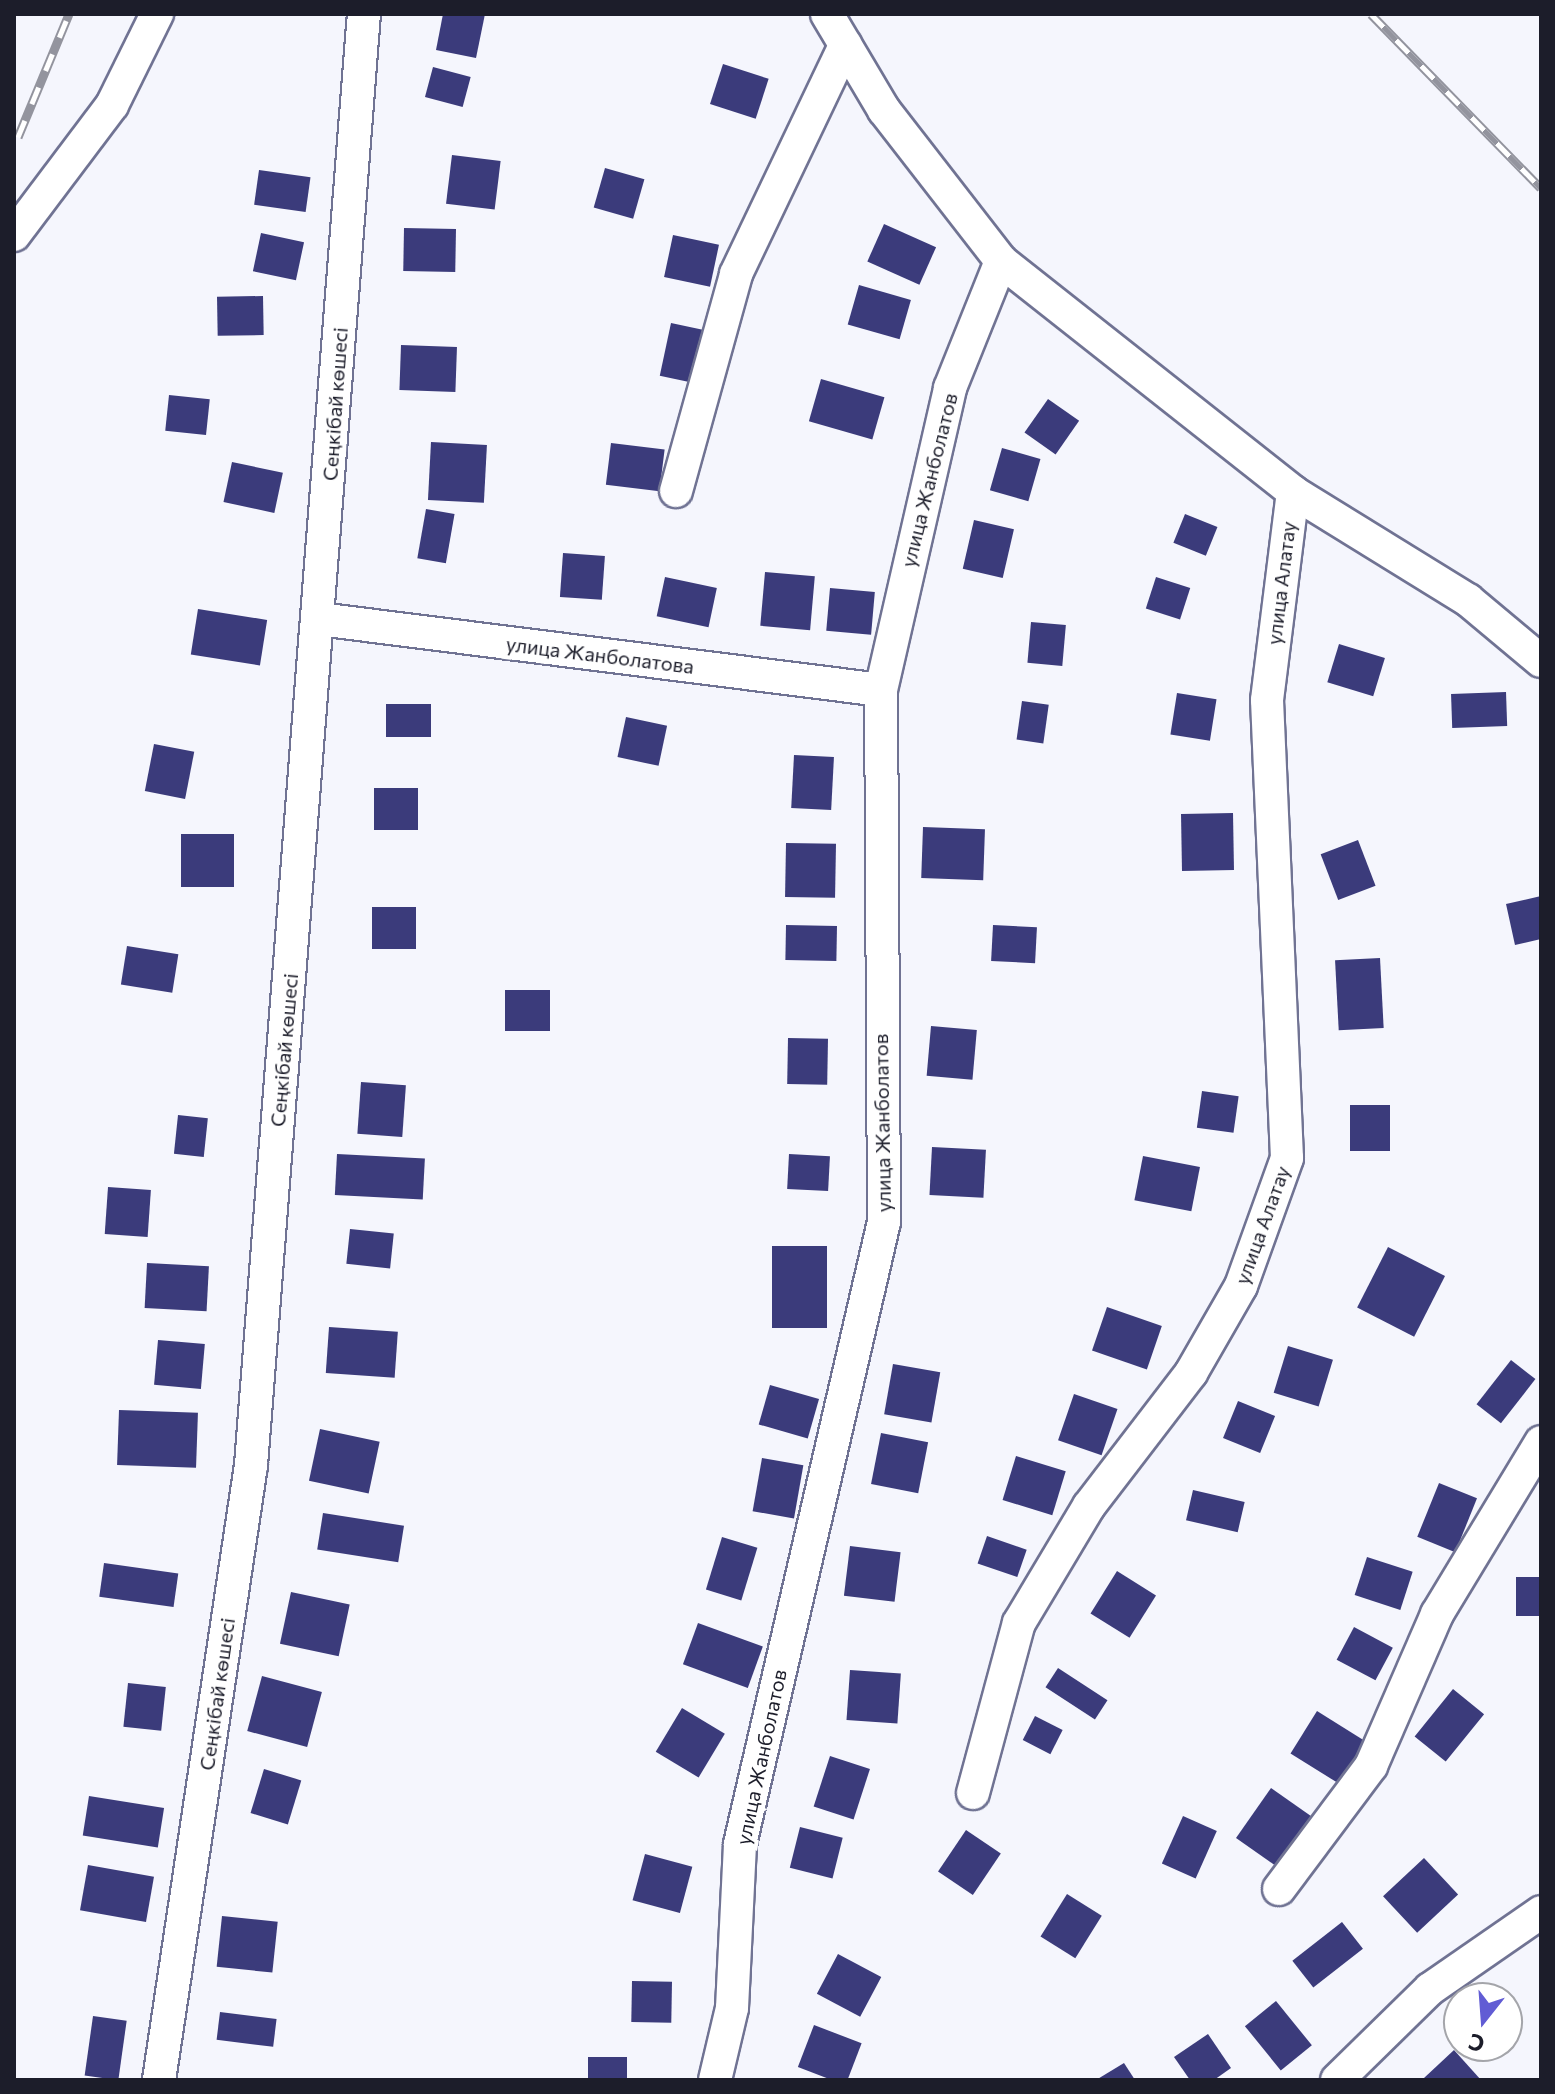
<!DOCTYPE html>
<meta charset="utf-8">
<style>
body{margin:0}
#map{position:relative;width:1555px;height:2094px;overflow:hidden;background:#f5f6fd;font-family:Commissioner,sans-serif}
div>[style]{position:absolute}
.building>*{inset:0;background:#3b3b7b;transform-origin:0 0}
.roads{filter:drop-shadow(2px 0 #707393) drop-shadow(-2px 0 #707393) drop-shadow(0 2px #707393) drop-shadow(0 -2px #707393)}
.street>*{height:32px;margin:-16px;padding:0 16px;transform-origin:16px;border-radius:16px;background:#fff}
.rail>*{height:9px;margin-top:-4.5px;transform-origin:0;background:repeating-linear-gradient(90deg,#fff 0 18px,#93949e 0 36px);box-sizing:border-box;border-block:2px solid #93949e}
span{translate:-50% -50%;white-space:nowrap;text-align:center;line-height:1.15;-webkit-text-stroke:8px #fff;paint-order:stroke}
.street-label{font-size:20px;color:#1c1d2a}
.frame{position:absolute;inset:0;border:16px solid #1c1d2a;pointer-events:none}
.north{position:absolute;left:1443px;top:1982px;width:80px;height:80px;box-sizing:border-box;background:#fff;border:2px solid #a4a5aa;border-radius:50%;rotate:197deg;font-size:22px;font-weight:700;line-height:32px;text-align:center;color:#1c1d2a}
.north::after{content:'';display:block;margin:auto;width:28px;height:36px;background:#615cd4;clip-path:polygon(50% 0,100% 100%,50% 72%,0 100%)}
</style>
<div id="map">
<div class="building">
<i style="clip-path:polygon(443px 14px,485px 14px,476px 58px,436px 50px)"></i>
<i style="left:723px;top:64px;width:48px;height:42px;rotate:18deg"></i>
<i style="left:433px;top:67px;width:39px;height:31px;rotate:15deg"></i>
<i style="left:452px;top:155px;width:49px;height:49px;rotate:7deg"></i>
<i style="left:605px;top:168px;width:41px;height:41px;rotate:16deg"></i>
<i style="left:259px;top:170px;width:52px;height:35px;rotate:8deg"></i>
<i style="left:884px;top:224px;width:57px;height:41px;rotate:24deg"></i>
<i style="left:404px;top:228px;width:52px;height:43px;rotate:1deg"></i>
<i style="left:261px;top:233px;width:44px;height:39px;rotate:12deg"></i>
<i style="left:673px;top:235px;width:47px;height:43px;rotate:12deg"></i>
<i style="left:859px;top:285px;width:54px;height:41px;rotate:16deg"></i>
<i style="left:263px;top:296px;width:39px;height:46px;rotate:89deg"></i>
<i style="left:671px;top:323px;width:42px;height:54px;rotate:12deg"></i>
<i style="left:401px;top:345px;width:56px;height:45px;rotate:2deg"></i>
<i style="left:821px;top:379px;width:66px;height:44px;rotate:16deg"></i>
<i style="left:169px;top:395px;width:41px;height:36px;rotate:6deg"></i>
<i style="left:1048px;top:399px;width:38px;height:41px;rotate:35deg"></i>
<i style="left:431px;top:442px;width:56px;height:58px;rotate:3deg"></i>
<i style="left:611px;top:443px;width:54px;height:42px;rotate:7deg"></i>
<i style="left:1002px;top:448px;width:40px;height:44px;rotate:16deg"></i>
<i style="left:232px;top:462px;width:52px;height:41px;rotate:12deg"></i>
<i style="left:426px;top:509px;width:29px;height:50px;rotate:10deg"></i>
<i style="left:1185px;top:514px;width:35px;height:31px;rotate:22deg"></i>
<i style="left:974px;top:520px;width:41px;height:50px;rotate:13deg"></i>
<i style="left:563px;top:553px;width:42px;height:44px;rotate:4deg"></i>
<i style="left:765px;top:572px;width:50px;height:54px;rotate:5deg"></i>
<i style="left:665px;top:577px;width:53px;height:40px;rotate:12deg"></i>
<i style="left:1156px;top:577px;width:36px;height:33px;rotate:18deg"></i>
<i style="left:830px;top:588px;width:45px;height:43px;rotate:5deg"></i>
<i style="left:198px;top:609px;width:70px;height:46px;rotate:9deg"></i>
<i style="left:1031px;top:622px;width:35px;height:41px;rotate:5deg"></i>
<i style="left:1339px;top:644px;width:48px;height:40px;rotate:17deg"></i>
<i style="left:1506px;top:692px;width:34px;height:55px;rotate:88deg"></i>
<i style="left:1177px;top:693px;width:40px;height:42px;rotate:9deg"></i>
<i style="left:1022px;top:701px;width:27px;height:39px;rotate:8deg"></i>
<i style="left:386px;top:704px;width:45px;height:33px"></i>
<i style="left:626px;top:717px;width:42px;height:41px;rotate:12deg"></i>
<i style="left:154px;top:744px;width:41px;height:48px;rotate:11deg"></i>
<i style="left:794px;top:755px;width:40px;height:53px;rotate:3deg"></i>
<i style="left:374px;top:788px;width:44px;height:42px"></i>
<i style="left:1233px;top:813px;width:57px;height:52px;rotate:89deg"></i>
<i style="left:923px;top:827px;width:62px;height:51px;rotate:2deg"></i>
<i style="left:181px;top:834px;width:53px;height:53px"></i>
<i style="left:1358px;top:840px;width:49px;height:40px;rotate:69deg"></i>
<i style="left:786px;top:843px;width:50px;height:54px;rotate:1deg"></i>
<i style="clip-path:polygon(1541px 896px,1541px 939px,1515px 945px,1506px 904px)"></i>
<i style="left:372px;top:907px;width:44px;height:42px"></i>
<i style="left:786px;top:925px;width:51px;height:35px;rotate:1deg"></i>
<i style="left:993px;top:925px;width:44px;height:36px;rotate:3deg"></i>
<i style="left:127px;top:946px;width:52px;height:39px;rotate:9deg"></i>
<i style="left:1380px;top:958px;width:70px;height:45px;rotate:87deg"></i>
<i style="left:505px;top:990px;width:45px;height:41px"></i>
<i style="left:931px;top:1026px;width:46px;height:50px;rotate:5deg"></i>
<i style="left:788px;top:1038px;width:40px;height:46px;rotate:1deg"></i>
<i style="left:361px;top:1082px;width:45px;height:52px;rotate:4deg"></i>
<i style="left:1202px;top:1091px;width:37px;height:37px;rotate:8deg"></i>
<i style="left:1350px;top:1105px;width:40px;height:46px"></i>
<i style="left:178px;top:1115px;width:30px;height:39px;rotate:6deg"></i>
<i style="left:932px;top:1147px;width:54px;height:48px;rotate:3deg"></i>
<i style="left:337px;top:1154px;width:88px;height:41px;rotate:3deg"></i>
<i style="left:789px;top:1154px;width:41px;height:35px;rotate:3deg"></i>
<i style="left:1143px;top:1156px;width:58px;height:45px;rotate:11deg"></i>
<i style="left:108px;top:1187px;width:43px;height:47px;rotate:4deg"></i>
<i style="left:350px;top:1229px;width:44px;height:35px;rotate:6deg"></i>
<i style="left:772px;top:1246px;width:55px;height:82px"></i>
<i style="left:1388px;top:1247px;width:64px;height:68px;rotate:27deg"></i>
<i style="left:147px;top:1263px;width:62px;height:45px;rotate:3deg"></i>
<i style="left:1107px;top:1307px;width:58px;height:46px;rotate:19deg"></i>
<i style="left:329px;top:1327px;width:69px;height:46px;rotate:4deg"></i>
<i style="left:158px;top:1340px;width:47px;height:45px;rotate:5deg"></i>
<i style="left:1288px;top:1346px;width:47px;height:49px;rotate:17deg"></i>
<i style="left:1511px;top:1360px;width:31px;height:56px;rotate:38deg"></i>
<i style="left:893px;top:1364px;width:48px;height:51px;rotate:10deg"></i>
<i style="left:770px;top:1385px;width:51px;height:41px;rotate:16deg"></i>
<i style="left:1074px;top:1394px;width:46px;height:49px;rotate:19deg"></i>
<i style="left:1238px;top:1401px;width:40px;height:40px;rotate:22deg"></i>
<i style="left:119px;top:1410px;width:79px;height:55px;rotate:2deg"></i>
<i style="left:320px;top:1429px;width:61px;height:53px;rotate:12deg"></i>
<i style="left:881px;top:1433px;width:48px;height:52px;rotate:11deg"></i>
<i style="left:1016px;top:1456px;width:52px;height:46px;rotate:17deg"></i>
<i style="left:762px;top:1458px;width:42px;height:54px;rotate:10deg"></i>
<i style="left:1439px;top:1483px;width:41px;height:58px;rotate:22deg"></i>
<i style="left:1193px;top:1490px;width:53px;height:31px;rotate:13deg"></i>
<i style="left:323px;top:1513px;width:82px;height:37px;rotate:9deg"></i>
<i style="left:987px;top:1536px;width:42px;height:29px;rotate:19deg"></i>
<i style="left:722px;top:1537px;width:37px;height:55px;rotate:17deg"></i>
<i style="left:850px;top:1546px;width:51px;height:50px;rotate:7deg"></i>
<i style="left:1367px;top:1557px;width:48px;height:40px;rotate:18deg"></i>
<i style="left:104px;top:1563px;width:75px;height:34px;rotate:8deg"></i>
<i style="left:1117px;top:1571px;width:46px;height:50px;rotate:32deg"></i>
<i style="left:1541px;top:1577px;width:39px;height:25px;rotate:90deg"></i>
<i style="left:291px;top:1592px;width:60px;height:53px;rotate:12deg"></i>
<i style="left:698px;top:1623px;width:69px;height:44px;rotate:20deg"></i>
<i style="left:1354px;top:1627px;width:44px;height:37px;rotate:28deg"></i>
<i style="left:1058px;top:1668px;width:59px;height:23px;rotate:33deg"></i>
<i style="left:850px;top:1670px;width:51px;height:50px;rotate:4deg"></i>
<i style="left:262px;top:1676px;width:62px;height:57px;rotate:15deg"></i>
<i style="left:128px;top:1683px;width:38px;height:44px;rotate:6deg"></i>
<i style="left:1453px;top:1689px;width:40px;height:61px;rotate:39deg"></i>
<i style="left:682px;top:1708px;width:50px;height:51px;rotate:31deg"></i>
<i style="left:1317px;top:1711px;width:57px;height:50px;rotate:32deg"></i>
<i style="left:1035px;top:1716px;width:31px;height:27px;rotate:27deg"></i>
<i style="left:830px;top:1756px;width:42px;height:53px;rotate:18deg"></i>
<i style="left:264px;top:1769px;width:39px;height:46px;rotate:17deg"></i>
<i style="left:1271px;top:1788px;width:50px;height:61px;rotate:35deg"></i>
<i style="left:89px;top:1796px;width:76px;height:40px;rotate:9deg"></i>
<i style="left:1183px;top:1816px;width:37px;height:52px;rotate:24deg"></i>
<i style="left:800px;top:1827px;width:44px;height:42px;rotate:14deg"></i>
<i style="left:966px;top:1830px;width:42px;height:50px;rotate:34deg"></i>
<i style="left:645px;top:1854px;width:49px;height:48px;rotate:15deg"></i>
<i style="left:1424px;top:1858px;width:50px;height:56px;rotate:47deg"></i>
<i style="left:88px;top:1865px;width:67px;height:46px;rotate:10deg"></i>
<i style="left:1067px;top:1894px;width:41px;height:50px;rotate:32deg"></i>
<i style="left:222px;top:1916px;width:56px;height:51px;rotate:6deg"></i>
<i style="left:1342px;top:1922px;width:34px;height:63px;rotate:52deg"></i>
<i style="left:838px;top:1954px;width:49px;height:45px;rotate:28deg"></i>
<i style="left:632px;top:1981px;width:40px;height:41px;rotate:1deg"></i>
<i style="left:1276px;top:2001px;width:57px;height:40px;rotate:51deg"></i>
<i style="left:220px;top:2012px;width:57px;height:28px;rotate:7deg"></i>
<i style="left:93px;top:2016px;width:34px;height:60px;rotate:8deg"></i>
<i style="left:814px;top:2025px;width:51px;height:45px;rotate:21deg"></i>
<i style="clip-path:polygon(1208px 2034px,1231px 2068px,1214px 2080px,1190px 2080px,1174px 2057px)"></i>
<i style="clip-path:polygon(1454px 2050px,1481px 2080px,1425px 2080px,1424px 2078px)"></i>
<i style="left:588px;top:2057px;width:39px;height:23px"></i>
<i style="clip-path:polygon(1124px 2063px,1135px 2080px,1096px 2080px)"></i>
</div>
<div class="roads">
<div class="street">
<i style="left:827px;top:14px;width:112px;rotate:59.3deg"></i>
<i style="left:884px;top:110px;width:191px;rotate:52.2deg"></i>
<i style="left:1001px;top:261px;width:372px;rotate:38.3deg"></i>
<i style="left:1293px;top:492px;width:206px;rotate:31.7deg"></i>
<i style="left:1468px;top:600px;width:95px;rotate:39.9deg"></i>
<i style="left:14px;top:235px;width:163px;rotate:-53deg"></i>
<i style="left:112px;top:105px;width:102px;rotate:-63.7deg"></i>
<i style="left:676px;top:491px;width:225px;rotate:-74.5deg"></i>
<i style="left:736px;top:274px;width:254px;rotate:-64.5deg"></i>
<i style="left:319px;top:619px;width:566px;rotate:7.2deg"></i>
<i style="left:973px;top:1793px;width:176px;rotate:-74.9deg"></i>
<i style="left:1019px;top:1623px;width:136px;rotate:-59.1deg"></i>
<i style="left:1089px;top:1506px;width:168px;rotate:-52.5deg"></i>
<i style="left:1191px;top:1373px;width:100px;rotate:-60.1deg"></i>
<i style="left:1241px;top:1286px;width:136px;rotate:-70.2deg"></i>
<i style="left:1287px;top:1158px;width:458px;rotate:-92.5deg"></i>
<i style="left:1267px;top:700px;width:210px;rotate:-82.9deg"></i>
<i style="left:1279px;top:1889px;width:154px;rotate:-53.2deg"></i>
<i style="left:1371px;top:1766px;width:166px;rotate:-66.5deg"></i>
<i style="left:1437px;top:1614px;width:201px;rotate:-58.8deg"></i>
<i style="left:159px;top:2080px;width:622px;rotate:-81.49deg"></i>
<i style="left:251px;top:1465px;width:1455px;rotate:-85.55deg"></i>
<i style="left:715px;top:2080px;width:74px;rotate:-76.7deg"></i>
<i style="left:732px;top:2008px;width:164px;rotate:-87.2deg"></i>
<i style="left:740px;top:1844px;width:638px;rotate:-76.97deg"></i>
<i style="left:884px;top:1222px;width:532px;rotate:-90.32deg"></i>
<i style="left:881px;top:690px;width:310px;rotate:-77.1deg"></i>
<i style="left:950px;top:388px;width:137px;rotate:-68.1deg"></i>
<i style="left:1337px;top:2080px;width:130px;rotate:-44.4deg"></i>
<i style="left:1430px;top:1989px;width:135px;rotate:-34.7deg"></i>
</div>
</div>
<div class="rail">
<i style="left:1371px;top:14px;width:243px;rotate:45.7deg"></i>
<i style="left:18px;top:137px;width:133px;rotate:-67.5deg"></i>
</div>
<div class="street-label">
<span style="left:335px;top:404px;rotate:-86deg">Сеңкібай көшесі</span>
<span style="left:929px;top:480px;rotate:-76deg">улица Жанболатов</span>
<span style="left:1281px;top:583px;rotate:-83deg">улица Алатау</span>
<span style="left:600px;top:655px;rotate:7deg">улица Жанболатова</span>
<span style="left:284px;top:1050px;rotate:-85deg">Сеңкібай көшесі</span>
<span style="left:882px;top:1123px;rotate:-91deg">улица Жанболатов</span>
<span style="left:1262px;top:1225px;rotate:-70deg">улица Алатау</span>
<span style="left:217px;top:1694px;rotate:-82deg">Сеңкібай көшесі</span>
<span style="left:761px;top:1757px;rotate:-78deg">улица Жанболатов</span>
</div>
<div class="frame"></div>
<div class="north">С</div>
</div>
